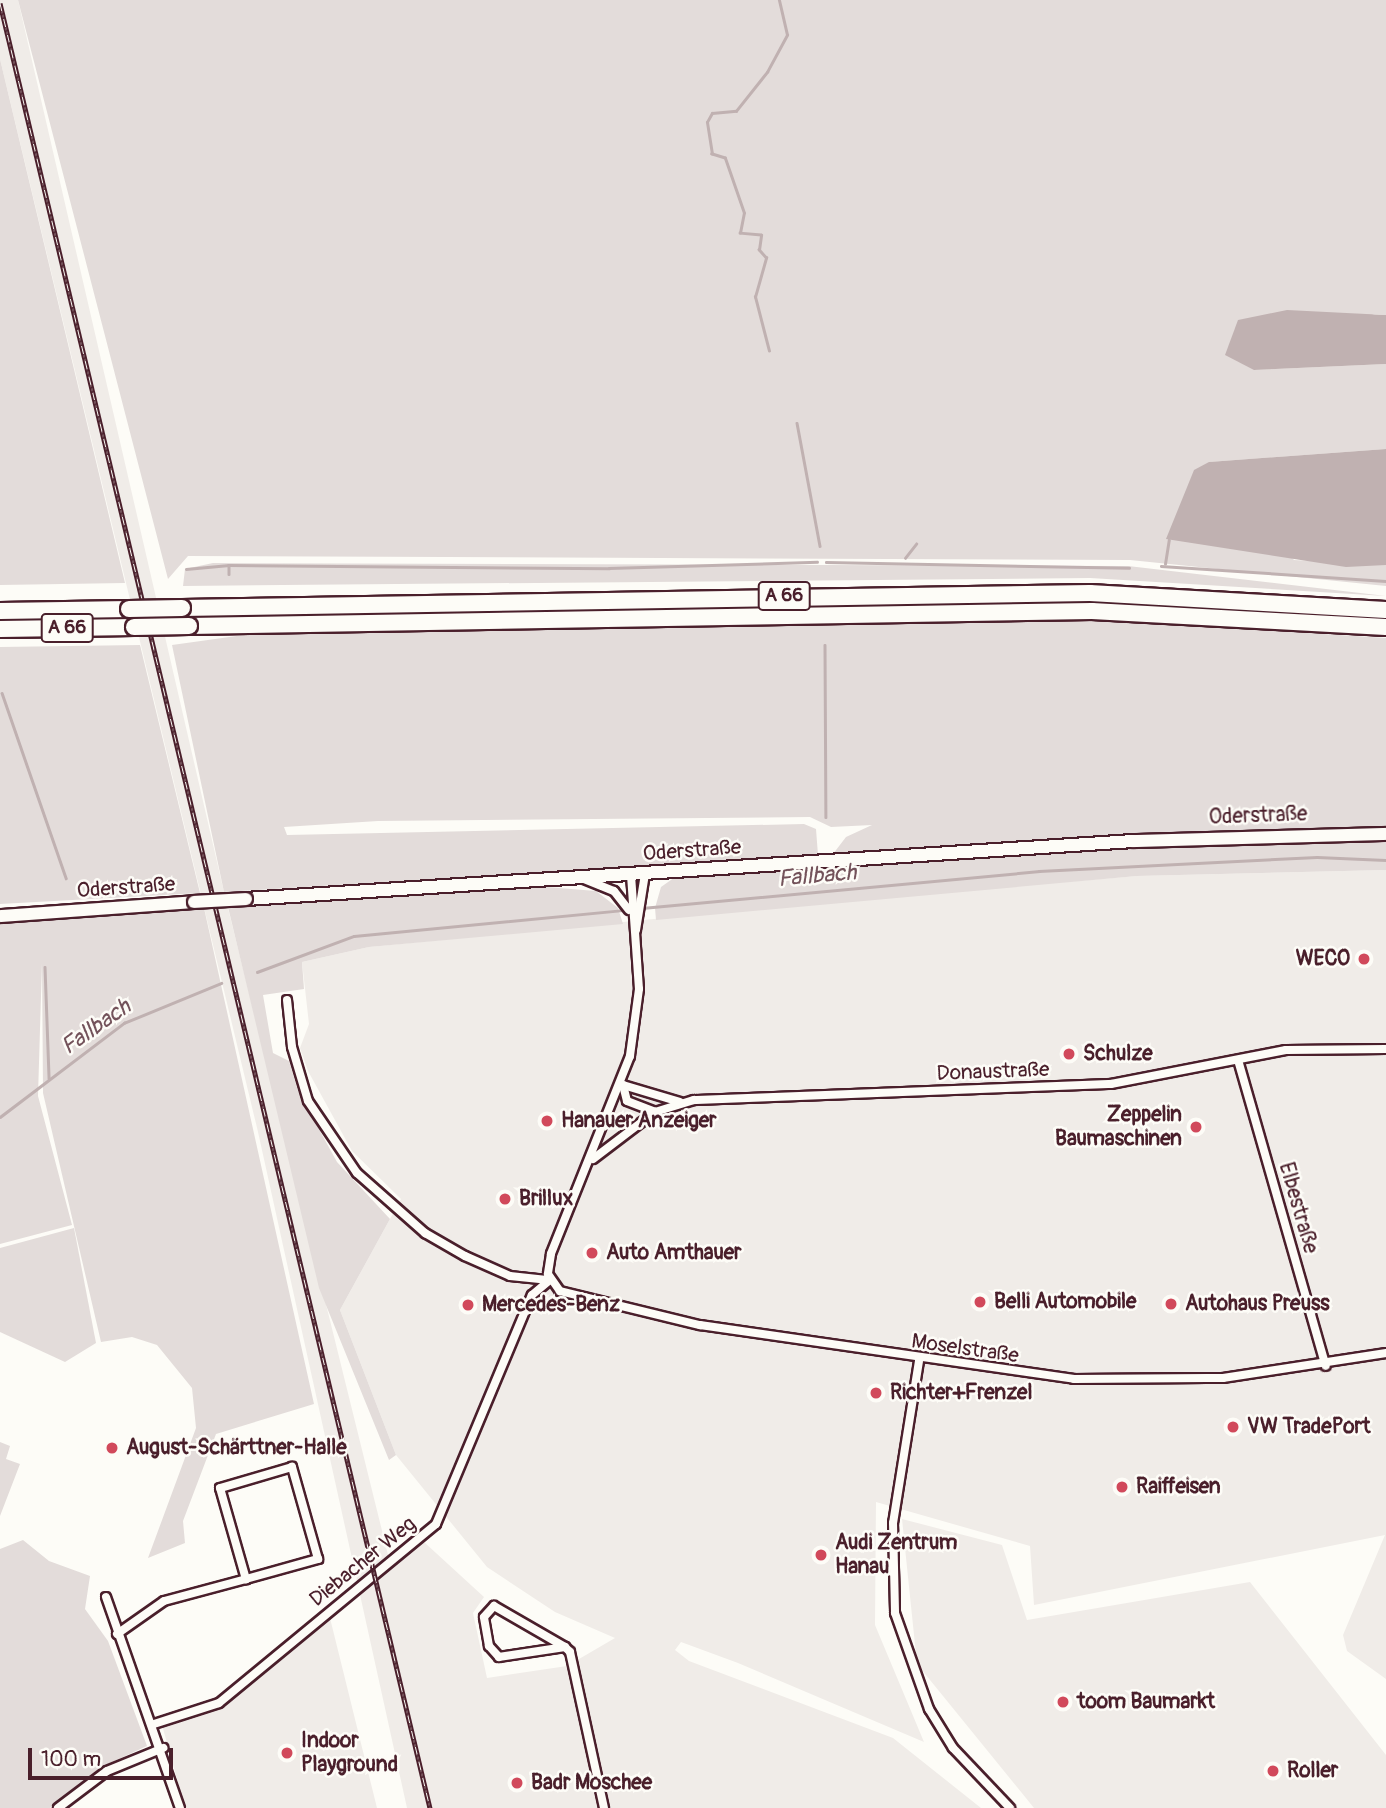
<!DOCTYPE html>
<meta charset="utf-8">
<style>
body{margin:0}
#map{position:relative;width:1386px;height:1808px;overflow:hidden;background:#fdfcf7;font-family:Pangolin,sans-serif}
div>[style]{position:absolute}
.built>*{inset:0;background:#f0ece8}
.green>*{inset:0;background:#e3dcda}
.water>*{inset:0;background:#c0b1b1}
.stream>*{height:2.5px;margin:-1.25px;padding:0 1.25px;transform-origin:1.25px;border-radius:1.25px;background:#c0b1b1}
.roads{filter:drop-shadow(2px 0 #4a1f2b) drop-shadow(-2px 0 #4a1f2b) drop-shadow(0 2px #4a1f2b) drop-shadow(0 -2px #4a1f2b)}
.street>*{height:8px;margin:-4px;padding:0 4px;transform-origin:4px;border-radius:4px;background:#fdfcf7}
.secondary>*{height:12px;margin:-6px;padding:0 6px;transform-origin:6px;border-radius:6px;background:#fdfcf7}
.highway>*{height:16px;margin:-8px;padding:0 8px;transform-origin:8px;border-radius:8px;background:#fdfcf7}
.rail>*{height:5px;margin-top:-2.5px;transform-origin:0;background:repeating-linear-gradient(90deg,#fdfcf7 0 8px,#4a1f2b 0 16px);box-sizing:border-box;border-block:2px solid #4a1f2b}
.bridges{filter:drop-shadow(2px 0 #4a1f2b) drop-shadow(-2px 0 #4a1f2b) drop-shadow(0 2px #4a1f2b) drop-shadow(0 -2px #4a1f2b)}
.secondary-bridge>*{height:12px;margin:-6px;padding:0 6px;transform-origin:6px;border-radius:6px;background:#fdfcf7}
.highway-bridge>*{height:16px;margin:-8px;padding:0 8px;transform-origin:8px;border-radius:8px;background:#fdfcf7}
.dots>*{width:19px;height:19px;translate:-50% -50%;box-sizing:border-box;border:4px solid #fdfcf7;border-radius:50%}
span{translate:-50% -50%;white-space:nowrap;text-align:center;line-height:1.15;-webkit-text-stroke:5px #fdfcf7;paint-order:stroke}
.shield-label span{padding:2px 5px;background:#fdfcf7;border:2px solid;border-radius:5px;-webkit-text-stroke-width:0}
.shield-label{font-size:19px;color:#4a1f2b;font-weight:700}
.street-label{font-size:21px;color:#4a1f2b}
.poi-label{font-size:21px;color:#4a1f2b;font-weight:700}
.right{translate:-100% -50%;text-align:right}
.left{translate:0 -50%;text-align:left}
.water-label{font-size:23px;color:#73525a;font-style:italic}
.scale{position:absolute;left:28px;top:1748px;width:145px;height:32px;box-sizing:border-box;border:4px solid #4a1f2b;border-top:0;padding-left:9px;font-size:21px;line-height:24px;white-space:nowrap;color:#4a1f2b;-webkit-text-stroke:5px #fdfcf7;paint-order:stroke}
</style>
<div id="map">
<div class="built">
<i style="clip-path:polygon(0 0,18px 0,224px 892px,391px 1567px,424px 1542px,484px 1597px,473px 1613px,487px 1678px,567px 1666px,615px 1638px,555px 1612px,487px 1567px,396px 1455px,340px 1310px,401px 1199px,352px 1151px,308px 1071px,300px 1048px,309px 1024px,302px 962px,369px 947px,848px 900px,1137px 876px,1386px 870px,1386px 1679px,1347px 1651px,1343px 1635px,1385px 1535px,1034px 1605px,1030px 1546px,876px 1502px,875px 1625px,924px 1742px,738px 1663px,681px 1642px,675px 1650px,689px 1661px,893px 1738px,981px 1808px,407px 1808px,258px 1132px,0 59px)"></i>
<i style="clip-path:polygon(902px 1519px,1002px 1545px,1027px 1620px,1250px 1582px,1386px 1755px,1386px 1808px,1034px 1808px,917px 1664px)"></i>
<i style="clip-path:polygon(329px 1614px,377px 1808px,185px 1808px,162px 1725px,217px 1710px)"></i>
</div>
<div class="green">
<i style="clip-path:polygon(18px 0,1386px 0,1386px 315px,1374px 314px,1254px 370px,1386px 364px,1386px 449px,1209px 462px,1294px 560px,1386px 565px,1386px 586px,1130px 560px,188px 556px,168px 579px)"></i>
<i style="clip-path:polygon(0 59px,125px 583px,0 585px)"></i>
<i style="clip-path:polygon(213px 563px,1128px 566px,1386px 596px,1090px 578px,183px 586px,185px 569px)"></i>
<i style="clip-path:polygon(1109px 620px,1386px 638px,1386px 827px,1143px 833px,833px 854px,846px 837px,872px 825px,831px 827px,810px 817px,378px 821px,284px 827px,287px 835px,804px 824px,816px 829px,818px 855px,224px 892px,172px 645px,251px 634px)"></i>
<i style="clip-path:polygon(140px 645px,200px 893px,0 904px,0 647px)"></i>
<i style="clip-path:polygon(1277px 838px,1386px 838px,1386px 870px,1137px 876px,656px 920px,655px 908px,661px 887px,678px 875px)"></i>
<i style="clip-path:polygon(522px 885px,596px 891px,618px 908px,623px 924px,369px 947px,302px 962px,304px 989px,263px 995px,273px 1053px,289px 1061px,298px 1091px,337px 1162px,390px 1219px,340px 1310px,396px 1455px,389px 1460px,319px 1288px,228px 907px)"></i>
<i style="clip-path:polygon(204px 908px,314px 1404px,216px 1434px,183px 1521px,185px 1543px,148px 1558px,196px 1428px,192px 1388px,157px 1345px,132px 1337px,101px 1342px,43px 1093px,42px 963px,38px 1096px,72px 1225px,0 1244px,0 921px)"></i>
<i style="clip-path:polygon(74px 1228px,96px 1343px,65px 1362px,0 1332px,0 1248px)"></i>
<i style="clip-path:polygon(0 1442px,10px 1446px,6px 1459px,20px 1464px,0 1516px)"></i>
<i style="clip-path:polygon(23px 1540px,49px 1561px,90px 1576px,85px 1609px,108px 1641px,147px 1746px,101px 1767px,50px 1808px,0 1808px,0 1549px)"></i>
</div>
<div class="water">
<i style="clip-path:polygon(1287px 310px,1386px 315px,1386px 364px,1254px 370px,1225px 355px,1238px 320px)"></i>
<i style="clip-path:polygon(1386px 449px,1386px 565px,1346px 567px,1166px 539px,1194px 470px,1209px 462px)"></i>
</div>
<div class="stream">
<i style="left:769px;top:351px;width:56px;rotate:-104.5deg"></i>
<i style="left:755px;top:297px;width:41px;rotate:-74.2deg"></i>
<i style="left:766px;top:258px;width:11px;rotate:-131deg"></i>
<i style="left:759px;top:250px;width:15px;rotate:-82deg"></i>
<i style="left:761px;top:235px;width:21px;rotate:-175deg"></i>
<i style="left:740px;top:233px;width:20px;rotate:-79deg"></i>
<i style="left:744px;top:213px;width:58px;rotate:-109.1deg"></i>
<i style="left:725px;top:158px;width:14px;rotate:-163deg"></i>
<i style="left:712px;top:154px;width:32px;rotate:-99deg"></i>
<i style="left:707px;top:122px;width:10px;rotate:-61deg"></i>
<i style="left:712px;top:113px;width:24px;rotate:-5deg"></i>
<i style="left:736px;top:111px;width:50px;rotate:-51.5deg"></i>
<i style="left:767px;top:72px;width:42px;rotate:-61.6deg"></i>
<i style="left:787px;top:35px;width:36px;rotate:-103deg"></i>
<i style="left:797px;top:423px;width:125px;rotate:79.4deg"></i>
<i style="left:905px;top:558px;width:18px;rotate:-52deg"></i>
<i style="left:826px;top:562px;width:303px;rotate:1.1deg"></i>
<i style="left:1165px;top:564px;width:24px;rotate:-81deg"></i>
<i style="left:229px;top:565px;width:380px;rotate:0.5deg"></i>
<i style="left:609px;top:568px;width:208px;rotate:-1.7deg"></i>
<i style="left:1161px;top:566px;width:225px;rotate:3.8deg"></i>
<i style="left:186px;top:569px;width:43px;rotate:-5.3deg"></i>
<i style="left:229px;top:565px;width:9px;rotate:90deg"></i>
<i style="left:825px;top:645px;width:172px;rotate:89.7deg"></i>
<i style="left:2px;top:693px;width:196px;rotate:70.9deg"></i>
<i style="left:642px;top:908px;width:399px;rotate:-5.3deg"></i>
<i style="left:1039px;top:871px;width:278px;rotate:-2.9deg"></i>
<i style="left:1317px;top:857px;width:69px;rotate:2.5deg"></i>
<i style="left:45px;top:967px;width:111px;rotate:87.9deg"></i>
<i style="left:257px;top:972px;width:103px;rotate:-20.4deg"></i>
<i style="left:354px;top:936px;width:272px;rotate:-5.5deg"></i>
<i style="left:0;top:1117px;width:156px;rotate:-37.2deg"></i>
<i style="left:124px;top:1023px;width:105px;rotate:-22.4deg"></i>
</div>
<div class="roads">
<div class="street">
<i style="left:631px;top:875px;width:114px;rotate:86deg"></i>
<i style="left:639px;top:989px;width:68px;rotate:97.7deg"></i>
<i style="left:630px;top:1056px;width:213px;rotate:111.8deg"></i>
<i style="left:551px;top:1254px;width:20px;rotate:99deg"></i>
<i style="left:548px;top:1274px;width:21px;rotate:55deg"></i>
<i style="left:560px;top:1291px;width:144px;rotate:13.7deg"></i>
<i style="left:700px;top:1325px;width:378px;rotate:8.2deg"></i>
<i style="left:1074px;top:1379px;width:149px;rotate:-0.4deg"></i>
<i style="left:1223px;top:1378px;width:165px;rotate:-8.7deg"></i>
<i style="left:584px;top:879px;width:32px;rotate:22deg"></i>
<i style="left:614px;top:891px;width:24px;rotate:52deg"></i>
<i style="left:636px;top:930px;width:57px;rotate:-80.9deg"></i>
<i style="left:287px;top:1000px;width:47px;rotate:83.9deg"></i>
<i style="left:292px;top:1047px;width:56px;rotate:73.5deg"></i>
<i style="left:308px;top:1101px;width:87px;rotate:55.8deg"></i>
<i style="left:357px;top:1173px;width:91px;rotate:41.4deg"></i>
<i style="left:425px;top:1233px;width:46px;rotate:29.9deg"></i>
<i style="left:465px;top:1256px;width:49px;rotate:24deg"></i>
<i style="left:510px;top:1276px;width:37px;rotate:6deg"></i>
<i style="left:1238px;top:1060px;width:318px;rotate:74deg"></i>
<i style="left:623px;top:1085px;width:59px;rotate:16.6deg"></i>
<i style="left:623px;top:1085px;width:16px;rotate:76deg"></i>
<i style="left:627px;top:1101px;width:30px;rotate:21deg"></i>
<i style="left:593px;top:1159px;width:78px;rotate:-37.2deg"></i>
<i style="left:655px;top:1112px;width:41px;rotate:-17.1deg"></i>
<i style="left:694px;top:1100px;width:417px;rotate:-2.2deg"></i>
<i style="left:1111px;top:1084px;width:178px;rotate:-11deg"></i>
<i style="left:1286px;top:1050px;width:100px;rotate:-0.6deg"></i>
<i style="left:919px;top:1361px;width:164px;rotate:99.1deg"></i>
<i style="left:893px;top:1523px;width:90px;rotate:88.7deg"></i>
<i style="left:895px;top:1613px;width:102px;rotate:70.5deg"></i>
<i style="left:929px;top:1709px;width:46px;rotate:58.4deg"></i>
<i style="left:953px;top:1748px;width:83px;rotate:46.5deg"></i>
<i style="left:106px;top:1597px;width:224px;rotate:70.7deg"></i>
<i style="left:117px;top:1634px;width:57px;rotate:-35.1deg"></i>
<i style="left:164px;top:1601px;width:85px;rotate:-15deg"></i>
<i style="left:246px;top:1579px;width:75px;rotate:-15.5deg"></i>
<i style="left:318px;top:1559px;width:96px;rotate:-105.8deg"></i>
<i style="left:292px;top:1467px;width:75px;rotate:163.7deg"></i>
<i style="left:220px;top:1488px;width:95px;rotate:74.1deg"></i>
<i style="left:565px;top:1647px;width:67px;rotate:171.4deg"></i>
<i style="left:499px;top:1657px;width:15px;rotate:-132deg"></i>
<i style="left:489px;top:1646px;width:29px;rotate:-100deg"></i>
<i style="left:484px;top:1617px;width:15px;rotate:-48deg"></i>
<i style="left:494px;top:1606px;width:82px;rotate:30deg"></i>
<i style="left:565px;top:1647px;width:7px;rotate:45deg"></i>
<i style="left:570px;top:1652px;width:160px;rotate:77.7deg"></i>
<i style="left:154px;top:1724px;width:68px;rotate:-17.9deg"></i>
<i style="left:219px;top:1703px;width:281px;rotate:-39.5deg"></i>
<i style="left:436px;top:1524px;width:248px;rotate:-67.3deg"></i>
<i style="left:532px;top:1295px;width:23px;rotate:-40deg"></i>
<i style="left:58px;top:1808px;width:61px;rotate:-37.1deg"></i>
<i style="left:107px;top:1771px;width:61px;rotate:-22.3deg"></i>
</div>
<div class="secondary">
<i style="left:246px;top:899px;width:890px;rotate:-3.74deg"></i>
<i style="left:1134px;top:841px;width:252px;rotate:-1.6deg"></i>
<i style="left:0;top:916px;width:195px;rotate:-4.1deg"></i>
</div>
<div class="highway">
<i style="left:182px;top:608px;width:908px;rotate:-0.95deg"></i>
<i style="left:1090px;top:593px;width:296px;rotate:3.3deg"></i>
<i style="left:0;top:611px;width:129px;rotate:-0.9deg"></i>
<i style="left:189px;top:626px;width:903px;rotate:-0.95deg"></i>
<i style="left:1092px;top:611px;width:294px;rotate:3.1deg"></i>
<i style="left:0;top:629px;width:134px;rotate:-0.9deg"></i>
</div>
</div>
<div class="rail">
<i style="left:0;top:3px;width:1856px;rotate:76.6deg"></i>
</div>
<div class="bridges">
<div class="secondary-bridge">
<i style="left:194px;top:902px;width:52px;rotate:-3.3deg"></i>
</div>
<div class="highway-bridge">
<i style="left:129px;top:609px;width:53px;rotate:-1.1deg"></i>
<i style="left:134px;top:627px;width:55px;rotate:-1deg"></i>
</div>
</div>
<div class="dots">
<i style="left:1364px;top:959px;background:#d1495b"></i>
<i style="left:1069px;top:1054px;background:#d1495b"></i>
<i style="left:547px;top:1121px;background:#d1495b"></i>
<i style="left:1196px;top:1127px;background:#d1495b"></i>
<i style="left:505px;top:1199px;background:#d1495b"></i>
<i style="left:592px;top:1253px;background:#d1495b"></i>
<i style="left:980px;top:1302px;background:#d1495b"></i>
<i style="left:1171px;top:1304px;background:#d1495b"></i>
<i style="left:468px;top:1305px;background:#d1495b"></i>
<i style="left:876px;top:1393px;background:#d1495b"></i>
<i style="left:1233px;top:1427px;background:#d1495b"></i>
<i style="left:112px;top:1448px;background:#d1495b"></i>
<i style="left:1122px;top:1487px;background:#d1495b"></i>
<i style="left:821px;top:1555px;background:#d1495b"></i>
<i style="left:1063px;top:1702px;background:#d1495b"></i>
<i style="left:287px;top:1753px;background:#d1495b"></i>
<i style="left:1273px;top:1771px;background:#d1495b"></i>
<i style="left:517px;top:1783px;background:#d1495b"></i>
</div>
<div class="shield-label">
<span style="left:784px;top:596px">A 66</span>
<span style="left:67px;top:628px">A 66</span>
</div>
<div class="street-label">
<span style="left:1258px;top:816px;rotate:-2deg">Oderstraße</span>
<span style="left:692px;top:851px;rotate:-4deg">Oderstraße</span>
<span style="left:126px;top:888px;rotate:-4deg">Oderstraße</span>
<span style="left:993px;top:1072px;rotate:-2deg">Donaustraße</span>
<span style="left:1298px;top:1208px;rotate:74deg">Elbestraße</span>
<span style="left:965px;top:1349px;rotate:8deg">Moselstraße</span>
<span style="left:363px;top:1562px;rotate:-39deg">Diebacher Weg</span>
</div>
<div class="poi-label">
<span class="right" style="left:1350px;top:959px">WECO</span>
<span class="left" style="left:1083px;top:1054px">Schulze</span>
<span class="right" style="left:1182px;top:1127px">Zeppelin<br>Baumaschinen</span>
<span class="left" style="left:561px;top:1121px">Hanauer Anzeiger</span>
<span class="left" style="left:519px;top:1199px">Brillux</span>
<span class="left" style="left:606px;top:1253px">Auto Amthauer</span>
<span class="left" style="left:994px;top:1302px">Belli Automobile</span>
<span class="left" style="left:1185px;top:1304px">Autohaus Preuss</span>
<span class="left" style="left:482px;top:1305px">Mercedes-Benz</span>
<span class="left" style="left:890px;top:1393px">Richter+Frenzel</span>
<span class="left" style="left:1247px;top:1427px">VW TradePort</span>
<span class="left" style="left:126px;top:1448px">August-Schärttner-Halle</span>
<span class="left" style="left:1136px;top:1487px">Raiffeisen</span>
<span class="left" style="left:835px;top:1555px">Audi Zentrum<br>Hanau</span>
<span class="left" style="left:1077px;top:1702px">toom Baumarkt</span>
<span class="left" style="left:301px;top:1753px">Indoor<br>Playground</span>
<span class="left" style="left:1287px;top:1771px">Roller</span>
<span class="left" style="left:531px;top:1783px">Badr Moschee</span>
</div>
<div class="water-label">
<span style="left:817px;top:876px;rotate:-5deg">Fallbach</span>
<span style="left:96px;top:1027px;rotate:-35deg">Fallbach</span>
</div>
<div class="scale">100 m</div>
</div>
